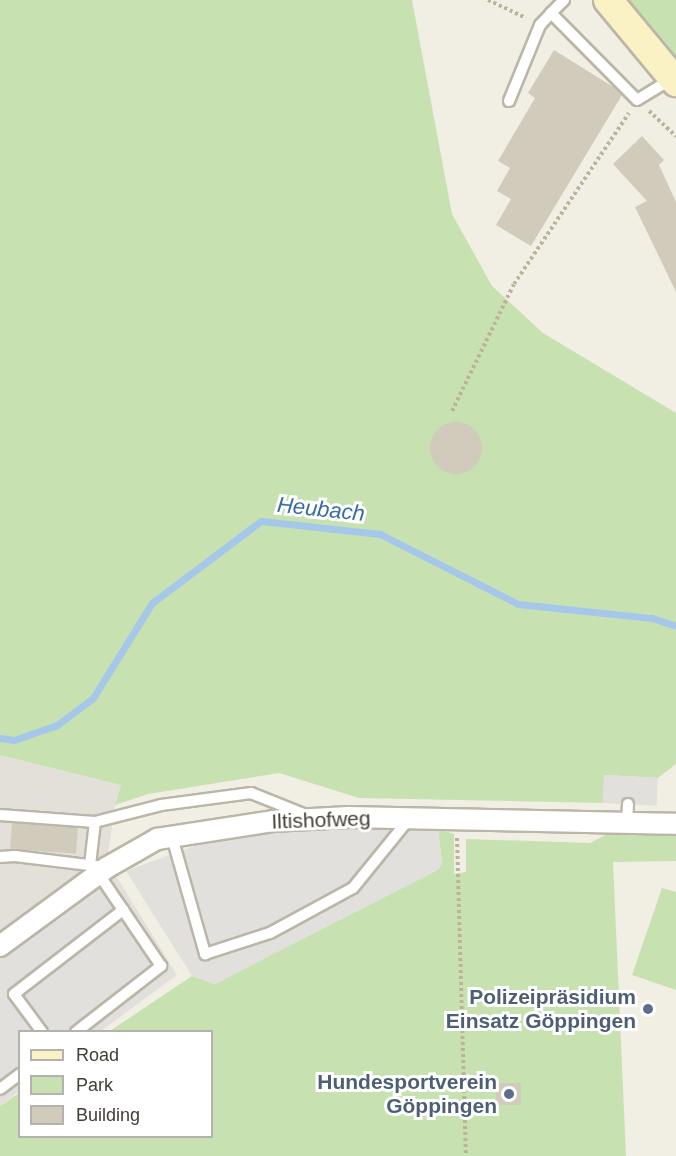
<!DOCTYPE html>
<meta charset="utf-8">
<style>
body{margin:0}
#map{position:relative;width:676px;height:1156px;overflow:hidden;background:#f1eee4;font-family:Helvetica,sans-serif}
div>[style]{position:absolute}
.industrial>*{inset:0;background:#e3dfd9}
.green>*{inset:0;background:#c7e2b0}
.parking>*{inset:0;background:#e2e0dc;transform-origin:0 0}
.stream>*{height:7px;margin:-3.5px;padding:0 3.5px;transform-origin:3.5px;border-radius:3.5px;background:#a4c7ea}
.building>*{inset:0;background:#d1cbbb;transform-origin:0 0}
.round{border-radius:50%}
.path>*{height:4px;margin-top:-2px;transform-origin:0;background:repeating-linear-gradient(90deg,#bcb39a 0 3px,transparent 0 6px)}
.roads{filter:drop-shadow(2px 0 #bbb6a8) drop-shadow(-2px 0 #bbb6a8) drop-shadow(0 2px #bbb6a8) drop-shadow(0 -2px #bbb6a8)}
.lane>*{height:10px;margin:-5px;padding:0 5px;transform-origin:5px;border-radius:5px;background:#fff}
.street>*{height:20px;margin:-10px;padding:0 10px;transform-origin:10px;border-radius:10px;background:#fff}
.secondary>*{height:28px;margin:-14px;padding:0 14px;transform-origin:14px;border-radius:14px;background:#faf2c5}
.dots>*{width:16px;height:16px;translate:-50% -50%;box-sizing:border-box;border:3px solid #fff;border-radius:50%}
span{translate:-50% -50%;white-space:nowrap;text-align:center;line-height:1.15;-webkit-text-stroke:6px #fff;paint-order:stroke}
.street-label{font-size:21px;color:#423e35}
.service-label{font-size:21px;color:#4e5e75;font-weight:700}
.right{translate:-100% -50%;text-align:right}
.water-label{font-size:22px;color:#376ca5;font-style:italic}
.legend{position:absolute;left:18px;top:1030px;width:195px;height:108px;box-sizing:border-box;background:#fff;border:2px solid #b3b2ae;margin:0;padding:8px 10px;list-style:none;font-size:18px;color:#423e35}
.legend li{display:flex;align-items:center;gap:12px;height:30px}
.legend b{width:30px;border:2px solid #b3b2ae}
</style>
<div id="map">
<div class="industrial">
<i style="clip-path:polygon(0 755px,121px 785px,115px 805px,107px 862px,118px 879px,0 958px)"></i>
</div>
<div class="green">
<i style="clip-path:polygon(0 0,412px 0,452px 214px,492px 286px,543px 333px,676px 413px,676px 764px,658px 778px,605px 775px,603px 803px,359px 798px,279px 773px,148px 794px,115px 805px,121px 785px,0 755px)"></i>
<i style="clip-path:polygon(628px 0,676px 0,676px 60px)"></i>
<i style="clip-path:polygon(438px 829px,454px 834px,454px 874px,466px 872px,466px 839px,590px 843px,609px 833px,676px 835px,676px 861px,613px 862px,626px 1156px,0 1156px,0 1106px,19px 1093px,20px 1136px,212px 1136px,212px 1032px,110px 1031px,192px 976px,215px 984px,442px 864px)"></i>
<i style="clip-path:polygon(662px 888px,676px 892px,676px 990px,632px 975px)"></i>
</div>
<div class="parking">
<i style="left:604px;top:775px;width:54px;height:28px;rotate:3deg"></i>
<i style="clip-path:polygon(335px 825px,438px 829px,442px 864px,438px 870px,215px 984px,192px 976px,126px 871px,211px 840px)"></i>
<i style="clip-path:polygon(118px 879px,177px 975px,101px 1031px,20px 1032px,19px 1091px,0 1106px,0 958px)"></i>
</div>
<div class="stream">
<i style="left:0;top:738px;width:14px;rotate:8deg"></i>
<i style="left:14px;top:740px;width:46px;rotate:-19.2deg"></i>
<i style="left:57px;top:725px;width:45px;rotate:-36.9deg"></i>
<i style="left:93px;top:698px;width:112px;rotate:-58.2deg"></i>
<i style="left:152px;top:603px;width:136px;rotate:-37deg"></i>
<i style="left:261px;top:521px;width:120px;rotate:6.2deg"></i>
<i style="left:380px;top:534px;width:155px;rotate:26.9deg"></i>
<i style="left:518px;top:604px;width:135px;rotate:6deg"></i>
<i style="left:652px;top:618px;width:25px;rotate:18deg"></i>
</div>
<div class="building">
<i style="clip-path:polygon(554px 50px,615px 88px,622px 95px,531px 246px,496px 225px,511px 199px,497px 191px,510px 168px,498px 161px,535px 98px,528px 93px)"></i>
<i style="clip-path:polygon(642px 136px,664px 160px,659px 165px,676px 202px,676px 292px,635px 207px,647px 201px,613px 164px)"></i>
<i class="round" style="left:430px;top:422px;width:52px;height:52px"></i>
<i style="left:12px;top:823px;width:66px;height:26px;rotate:4deg"></i>
<i style="left:496px;top:1083px;width:25px;height:22px"></i>
</div>
<div class="path">
<i style="left:488px;top:0;width:42px;rotate:25.3deg"></i>
<i style="left:649px;top:111px;width:37px;rotate:43deg"></i>
<i style="left:452px;top:411px;width:141px;rotate:-64deg"></i>
<i style="left:514px;top:284px;width:206px;rotate:-56.1deg"></i>
<i style="left:457px;top:838px;width:318px;rotate:88.4deg"></i>
</div>
<div class="roads">
<div class="lane">
<i style="left:564px;top:0;width:18px;rotate:135deg"></i>
<i style="left:551px;top:13px;width:122px;rotate:45.3deg"></i>
<i style="left:637px;top:100px;width:42px;rotate:-31.4deg"></i>
<i style="left:509px;top:101px;width:82px;rotate:-67.8deg"></i>
<i style="left:540px;top:25px;width:16px;rotate:-47deg"></i>
<i style="left:0;top:815px;width:95px;rotate:4.2deg"></i>
<i style="left:627px;top:823px;width:19px;rotate:-87deg"></i>
<i style="left:172px;top:837px;width:122px;rotate:74.2deg"></i>
<i style="left:205px;top:954px;width:68px;rotate:-17.9deg"></i>
<i style="left:270px;top:933px;width:94px;rotate:-28.5deg"></i>
<i style="left:353px;top:888px;width:89px;rotate:-50.9deg"></i>
<i style="left:0;top:857px;width:15px;rotate:-4deg"></i>
<i style="left:15px;top:856px;width:83px;rotate:7deg"></i>
<i style="left:90px;top:865px;width:43px;rotate:-83.4deg"></i>
<i style="left:95px;top:822px;width:68px;rotate:-14.4deg"></i>
<i style="left:161px;top:805px;width:91px;rotate:-7.6deg"></i>
<i style="left:251px;top:793px;width:59px;rotate:21.8deg"></i>
<i style="left:42px;top:1032px;width:47px;rotate:-126.4deg"></i>
<i style="left:14px;top:994px;width:138px;rotate:-37.6deg"></i>
<i style="left:76px;top:1032px;width:108px;rotate:-37.8deg"></i>
<i style="left:161px;top:966px;width:112px;rotate:-124.1deg"></i>
<i style="left:0;top:1089px;width:25px;rotate:-37deg"></i>
</div>
<div class="street">
<i style="left:0;top:946px;width:132px;rotate:-36.3deg"></i>
<i style="left:106px;top:868px;width:59px;rotate:-29.6deg"></i>
<i style="left:157px;top:839px;width:117px;rotate:-8.8deg"></i>
<i style="left:273px;top:821px;width:76px;rotate:-3deg"></i>
<i style="left:349px;top:817px;width:327px;rotate:1.2deg"></i>
</div>
<div class="secondary">
<i style="left:608px;top:0;width:107px;rotate:50.3deg"></i>
</div>
</div>
<div class="dots">
<i style="left:648px;top:1009px;background:#5c6f8a"></i>
<i style="left:509px;top:1094px;background:#5c6f8a"></i>
</div>
<div class="street-label">
<span style="left:321px;top:820px;rotate:-2deg">Iltishofweg</span>
</div>
<div class="service-label">
<span class="right" style="left:636px;top:1009px">Polizeipräsidium<br>Einsatz Göppingen</span>
<span class="right" style="left:497px;top:1094px">Hundesportverein<br>Göppingen</span>
</div>
<div class="water-label">
<span style="left:321px;top:509px;rotate:6deg">Heubach</span>
</div>
<ul class="legend">
<li><b style="height:8px;background:#faf2c5"></b>Road</li>
<li><b style="height:16px;background:#c7e2b0"></b>Park</li>
<li><b style="height:16px;background:#d1cbbb"></b>Building</li>
</ul>
</div>
